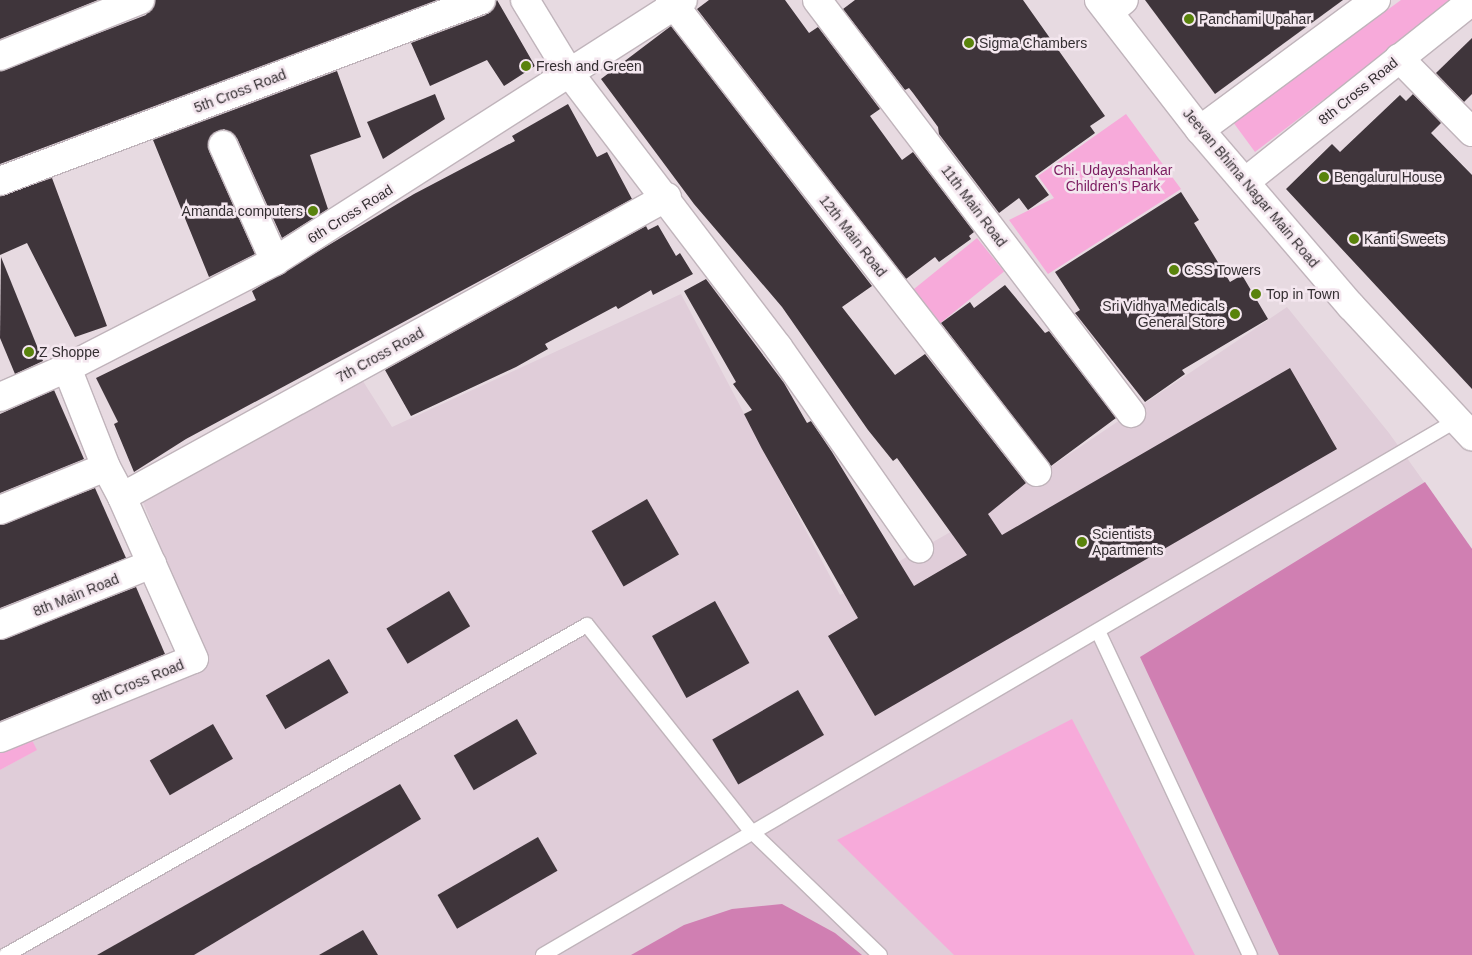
<!DOCTYPE html>
<style>
body{margin:0}
#map{position:relative;width:1472px;height:955px;overflow:hidden;background:#e7dae1;font-family:Arial,sans-serif}
div>[style]{position:absolute}
.built>*{inset:0;background:#e0cdd9}
.green>*{inset:0;background:#f7aada;transform-origin:0 0}
.forest>*{inset:0;background:#d07fb2}
.building>*{inset:0;background:#3f353b;transform-origin:0 0}
.roads{filter:drop-shadow(1px 0 #c0b4bb) drop-shadow(-1px 0 #c0b4bb) drop-shadow(0 1px #c0b4bb) drop-shadow(0 -1px #c0b4bb)}
.lane>*{height:14px;margin:-7px;padding:0 7px;transform-origin:7px;border-radius:7px;background:#fff}
.street>*{height:28px;margin:-14px;padding:0 14px;transform-origin:14px;border-radius:14px;background:#fff}
.secondary>*{height:28px;margin:-14px;padding:0 14px;transform-origin:14px;border-radius:14px;background:#fff}
.dots>*{width:14px;height:14px;translate:-50% -50%;box-sizing:border-box;border:2px solid #f4e7ef;border-radius:50%}
span{translate:-50% -50%;white-space:nowrap;text-align:center;line-height:1.15;-webkit-text-stroke:5px #f4e7ef;paint-order:stroke}
.poi-label{font-size:14px;color:#332e31}
.left{translate:0 -50%;text-align:left}
.right{translate:-100% -50%;text-align:right}
.street-label{font-size:14px;color:#332e31}
.park-label{font-size:14px;color:#7b1c60}
</style>
<div id="map">
<div class="built">
<i style="clip-path:polygon(681px 294px,840px 595px,975px 518px,1287px 307px,1389px 433px,1472px 549px,1472px 955px,0 955px,0 770px,36px 750px,31px 738px,207px 668px,143px 502px,361px 378px,392px 427px)"></i>
</div>
<div class="green">
<i style="clip-path:polygon(1401px 0,1454px 0,1255px 152px,1233px 122px)"></i>
<i style="clip-path:polygon(1126px 114px,1181px 189px,1048px 274px,1009px 220px,1054px 198px,1038px 176px)"></i>
<i style="left:977px;top:238px;width:43px;height:85px;rotate:51deg"></i>
<i style="clip-path:polygon(1072px 719px,1195px 955px,954px 955px,837px 840px)"></i>
<i style="clip-path:polygon(31px 738px,37px 750px,0 770px,0 751px)"></i>
</div>
<div class="forest">
<i style="clip-path:polygon(1425px 482px,1472px 549px,1472px 955px,1279px 955px,1140px 657px)"></i>
<i style="clip-path:polygon(782px 904px,835px 933px,862px 955px,631px 955px,684px 925px,732px 909px)"></i>
</div>
<div class="building">
<i style="clip-path:polygon(0 0,98px 0,0 39px)"></i>
<i style="clip-path:polygon(155px 0,437px 0,0 164px,0 71px,146px 15px)"></i>
<i style="clip-path:polygon(497px 0,535px 66px,504px 86px,487px 60px,430px 86px,411px 43px,486px 15px)"></i>
<i style="clip-path:polygon(709px 0,785px 0,809px 33px,818px 27px,880px 109px,870px 116px,902px 160px,913px 152px,974px 232px,969px 236px,971px 239px,939px 262px,935px 257px,906px 279px,697px 9px)"></i>
<i style="clip-path:polygon(855px 0,1023px 0,1105px 116px,1090px 126px,1095px 133px,1035px 176px,1049px 195px,1028px 210px,1019px 198px,999px 213px,939px 134px,938px 127px,913px 93px,909px 88px,905px 90px,843px 9px)"></i>
<i style="clip-path:polygon(1145px 0,1343px 0,1215px 94px)"></i>
<i style="clip-path:polygon(671px 26px,872px 286px,842px 307px,895px 375px,925px 354px,1026px 483px,988px 514px,1002px 535px,1290px 368px,1337px 449px,875px 716px,828px 636px,858px 618px,762px 449px,744px 414px,752px 410px,733px 384px,736px 382px,684px 291px,706px 279px,784px 383px,807px 423px,811px 421px,832px 452px,914px 586px,967px 555px,897px 458px,893px 461px,868px 430px,782px 307px,694px 204px,601px 79px)"></i>
<i style="clip-path:polygon(1472px 38px,1472px 94px,1464px 102px,1436px 73px)"></i>
<i style="clip-path:polygon(337px 71px,361px 137px,310px 155px,328px 209px,282px 238px,237px 138px,224px 129px,210px 136px,209px 151px,255px 254px,209px 277px,153px 140px)"></i>
<i style="clip-path:polygon(435px 94px,445px 119px,383px 159px,367px 122px)"></i>
<i style="clip-path:polygon(1413px 94px,1441px 123px,1431px 133px,1472px 175px,1472px 389px,1286px 189px,1332px 144px,1340px 152px,1400px 95px,1406px 101px)"></i>
<i style="clip-path:polygon(568px 104px,597px 157px,607px 152px,632px 199px,186px 439px,134px 472px,114px 424px,118px 422px,96px 378px,256px 300px,252px 291px,414px 194px,515px 141px,512px 136px)"></i>
<i style="clip-path:polygon(52px 178px,107px 326px,75px 337px,27px 243px,0 255px,0 196px)"></i>
<i style="clip-path:polygon(1181px 192px,1199px 220px,1194px 223px,1230px 282px,1242px 275px,1268px 319px,1182px 370px,1185px 374px,1145px 402px,1075px 313px,1080px 310px,1055px 272px)"></i>
<i style="clip-path:polygon(658px 225px,676px 256px,680px 253px,693px 274px,653px 295px,651px 290px,618px 309px,616px 306px,545px 344px,548px 349px,516px 367px,411px 416px,385px 370px,646px 226px,648px 230px)"></i>
<i style="clip-path:polygon(1px 257px,43px 361px,15px 374px,0 338px)"></i>
<i style="clip-path:polygon(1005px 285px,1045px 333px,1049px 331px,1116px 418px,1051px 466px,941px 323px,970px 302px,974px 308px)"></i>
<i style="clip-path:polygon(54px 390px,84px 459px,0 493px,0 414px)"></i>
<i style="clip-path:polygon(95px 488px,126px 558px,0 608px,0 525px)"></i>
<i style="left:647px;top:499px;width:64px;height:64px;rotate:60deg"></i>
<i style="clip-path:polygon(136px 587px,165px 654px,0 721px,0 640px)"></i>
<i style="left:449px;top:591px;width:41px;height:73px;rotate:59deg"></i>
<i style="left:715px;top:601px;width:71px;height:72px;rotate:61deg"></i>
<i style="left:329px;top:659px;width:39px;height:73px;rotate:60deg"></i>
<i style="left:798px;top:690px;width:52px;height:99px;rotate:60deg"></i>
<i style="left:517px;top:719px;width:40px;height:73px;rotate:60deg"></i>
<i style="left:213px;top:724px;width:40px;height:73px;rotate:60deg"></i>
<i style="clip-path:polygon(400px 784px,421px 819px,194px 955px,97px 955px)"></i>
<i style="left:538px;top:837px;width:39px;height:116px;rotate:60deg"></i>
<i style="clip-path:polygon(363px 930px,378px 955px,319px 955px)"></i>
</div>
<div class="roads">
<div class="lane">
<i style="left:1098px;top:631px;width:358px;rotate:64.9deg"></i>
<i style="left:6px;top:955px;width:668px;rotate:-29.6deg"></i>
<i style="left:587px;top:625px;width:263px;rotate:51.5deg"></i>
<i style="left:751px;top:831px;width:179px;rotate:43.9deg"></i>
<i style="left:543px;top:955px;width:1059px;rotate:-30.34deg"></i>
</div>
<div class="street">
<i style="left:525px;top:0;width:87px;rotate:58.7deg"></i>
<i style="left:570px;top:74px;width:343px;rotate:52.7deg"></i>
<i style="left:778px;top:347px;width:246px;rotate:55deg"></i>
<i style="left:670px;top:0;width:598px;rotate:52.13deg"></i>
<i style="left:817px;top:0;width:519px;rotate:52.75deg"></i>
<i style="left:1109px;top:12px;width:19px;rotate:-39deg"></i>
<i style="left:0;top:56px;width:151px;rotate:-21.8deg"></i>
<i style="left:1399px;top:58px;width:104px;rotate:45.4deg"></i>
<i style="left:1200px;top:130px;width:219px;rotate:-36.5deg"></i>
<i style="left:223px;top:145px;width:127px;rotate:65.9deg"></i>
<i style="left:0;top:181px;width:514px;rotate:-20.62deg"></i>
<i style="left:1245px;top:182px;width:290px;rotate:-38.6deg"></i>
<i style="left:67px;top:368px;width:106px;rotate:68.5deg"></i>
<i style="left:106px;top:467px;width:34px;rotate:62deg"></i>
<i style="left:122px;top:497px;width:622px;rotate:-28.83deg"></i>
<i style="left:0;top:510px;width:114px;rotate:-22.1deg"></i>
<i style="left:0;top:625px;width:164px;rotate:-21.9deg"></i>
<i style="left:0;top:738px;width:209px;rotate:-22.2deg"></i>
<i style="left:194px;top:659px;width:177px;rotate:-114deg"></i>
</div>
<div class="secondary">
<i style="left:1099px;top:0;width:165px;rotate:52.2deg"></i>
<i style="left:1200px;top:130px;width:232px;rotate:49.4deg"></i>
<i style="left:1351px;top:306px;width:178px;rotate:47.1deg"></i>
<i style="left:0;top:397px;width:73px;rotate:-23.4deg"></i>
<i style="left:67px;top:368px;width:234px;rotate:-27.2deg"></i>
<i style="left:275px;top:261px;width:484px;rotate:-32.6deg"></i>
</div>
</div>
<div class="dots">
<i style="left:1189px;top:19px;background:#59830c"></i>
<i style="left:969px;top:43px;background:#59830c"></i>
<i style="left:526px;top:66px;background:#59830c"></i>
<i style="left:1324px;top:177px;background:#59830c"></i>
<i style="left:313px;top:211px;background:#59830c"></i>
<i style="left:1354px;top:239px;background:#59830c"></i>
<i style="left:1174px;top:270px;background:#59830c"></i>
<i style="left:1256px;top:294px;background:#59830c"></i>
<i style="left:1235px;top:314px;background:#59830c"></i>
<i style="left:29px;top:352px;background:#59830c"></i>
<i style="left:1082px;top:542px;background:#59830c"></i>
</div>
<div class="poi-label">
<span class="left" style="left:1199px;top:19px">Panchami Upahar</span>
<span class="left" style="left:979px;top:43px">Sigma Chambers</span>
<span class="left" style="left:536px;top:66px">Fresh and Green</span>
<span class="left" style="left:1334px;top:177px">Bengaluru House</span>
<span class="right" style="left:303px;top:211px">Amanda computers</span>
<span class="left" style="left:1364px;top:239px">Kanti Sweets</span>
<span class="left" style="left:1184px;top:270px">CSS Towers</span>
<span class="left" style="left:1266px;top:294px">Top in Town</span>
<span class="right" style="left:1225px;top:314px">Sri Vidhya Medicals<br>General Store</span>
<span class="left" style="left:39px;top:352px">Z Shoppe</span>
<span class="left" style="left:1092px;top:542px">Scientists<br>Apartments</span>
</div>
<div class="street-label">
<span style="left:240px;top:91px;rotate:-21deg">5th Cross Road</span>
<span style="left:1358px;top:91px;rotate:-39deg">8th Cross Road</span>
<span style="left:1251px;top:188px;rotate:50deg">Jeevan Bhima Nagar Main Road</span>
<span style="left:974px;top:206px;rotate:53deg">11th Main Road</span>
<span style="left:350px;top:214px;rotate:-32deg">6th Cross Road</span>
<span style="left:853px;top:236px;rotate:52deg">12th Main Road</span>
<span style="left:380px;top:355px;rotate:-29deg">7th Cross Road</span>
<span style="left:76px;top:595px;rotate:-22deg">8th Main Road</span>
<span style="left:138px;top:682px;rotate:-22deg">9th Cross Road</span>
</div>
<div class="park-label">
<span style="left:1113px;top:178px">Chi. Udayashankar<br>Children's Park</span>
</div>
</div>
